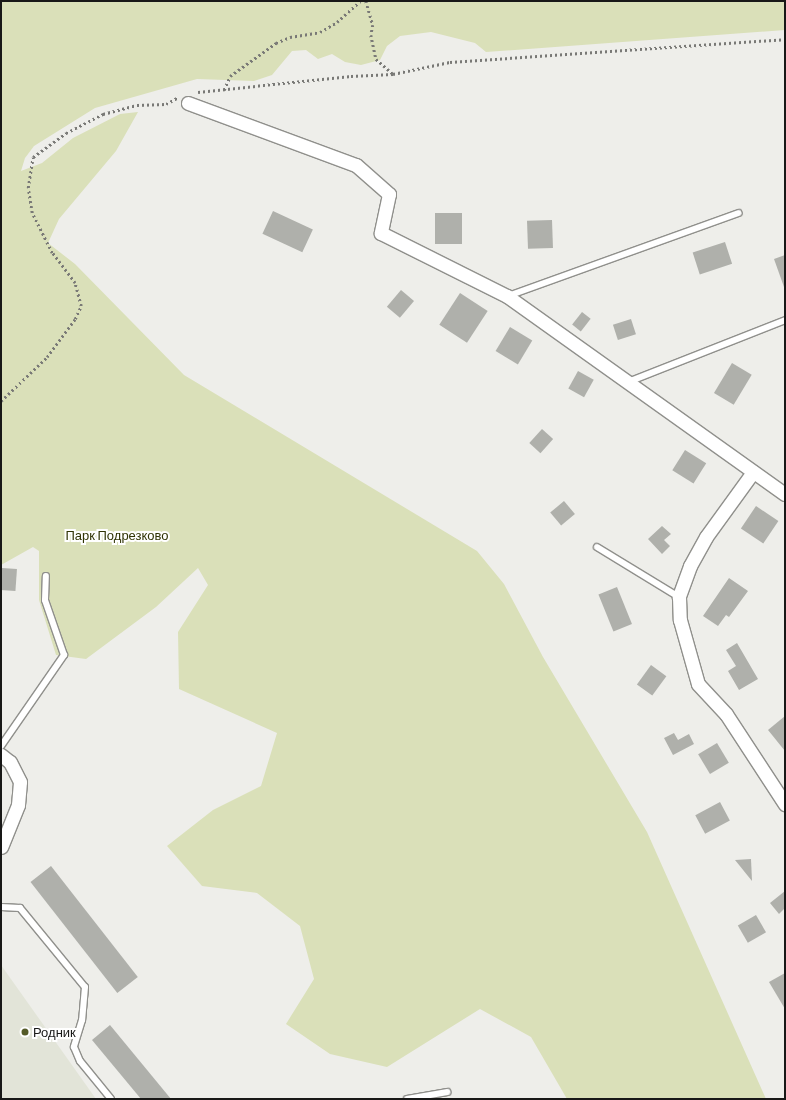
<!DOCTYPE html>
<meta charset="utf-8">
<style>
body{margin:0}
#map{position:relative;width:786px;height:1100px;overflow:hidden;background:#eeeeea;font-family:Barlow,sans-serif}
div>[style]{position:absolute}
.built>*{inset:0;background:#e2e4d8}
.green>*{inset:0;background:#dae0b9}
.building>*{inset:0;background:#afb0ab;transform-origin:0 0}
.path>*{height:2.5px;margin-top:-1.25px;transform-origin:0;background:repeating-linear-gradient(90deg,#797976 0 2px,transparent 0 5px)}
.roads{filter:drop-shadow(1px 0 #90908c) drop-shadow(-1px 0 #90908c) drop-shadow(0 1px #90908c) drop-shadow(0 -1px #90908c)}
.lane>*{height:6px;margin:-3px;padding:0 3px;transform-origin:3px;border-radius:3px;background:#fff}
.street>*{height:13px;margin:-6.5px;padding:0 6.5px;transform-origin:6.5px;border-radius:6.5px;background:#fff}
.dots>*{width:11px;height:11px;translate:-50% -50%;box-sizing:border-box;border:2px solid #fff;border-radius:50%}
span{translate:-50% -50%;white-space:nowrap;text-align:center;line-height:1.15;-webkit-text-stroke:4px #fff;paint-order:stroke}
.park-label{font-size:13px;color:#303405}
.poi-label{font-size:13px;color:#181817}
.left{translate:0 -50%;text-align:left}
.frame{position:absolute;inset:0;border:2px solid #181817;pointer-events:none}
</style>
<div id="map">
<div class="built">
<i style="clip-path:polygon(1px 965px,96px 1099px,1px 1099px)"></i>
</div>
<div class="green">
<i style="clip-path:polygon(1px 1px,785px 1px,785px 30px,486px 52px,475px 43px,431px 32px,400px 36px,387px 46px,380px 60px,361px 65px,345px 62px,332px 54px,318px 59px,306px 50px,292px 51px,272px 75px,254px 81px,197px 79px,95px 108px,34px 146px,25px 158px,21px 171px,42px 163px,73px 138px,120px 114px,138px 112px,116px 151px,59px 219px,48px 243px,75px 264px,184px 375px,477px 551px,504px 584px,543px 657px,647px 832px,766px 1099px,567px 1099px,531px 1037px,480px 1009px,387px 1067px,330px 1054px,286px 1024px,314px 979px,300px 926px,257px 893px,202px 886px,167px 846px,213px 810px,261px 786px,277px 733px,179px 689px,178px 632px,208px 585px,198px 568px,156px 607px,86px 659px,56px 655px,39px 600px,39px 551px,33px 547px,1px 565px)"></i>
</div>
<div class="building">
<i style="left:273px;top:211px;width:44px;height:25px;rotate:25deg"></i>
<i style="left:435px;top:213px;width:27px;height:31px"></i>
<i style="left:552px;top:220px;width:28px;height:25px;rotate:88deg"></i>
<i style="left:725px;top:242px;width:23px;height:34px;rotate:72deg"></i>
<i style="clip-path:polygon(785px 255px,785px 287px,784px 287px,774px 259px)"></i>
<i style="left:401px;top:290px;width:17px;height:22px;rotate:40deg"></i>
<i style="left:460px;top:293px;width:33px;height:38px;rotate:33deg"></i>
<i style="left:582px;top:312px;width:11px;height:16px;rotate:38deg"></i>
<i style="left:631px;top:319px;width:16px;height:19px;rotate:72deg"></i>
<i style="left:510px;top:327px;width:26px;height:28px;rotate:31deg"></i>
<i style="left:732px;top:363px;width:23px;height:35px;rotate:31deg"></i>
<i style="left:578px;top:371px;width:18px;height:20px;rotate:29deg"></i>
<i style="left:542px;top:429px;width:15px;height:19px;rotate:42deg"></i>
<i style="left:685px;top:450px;width:25px;height:24px;rotate:32deg"></i>
<i style="left:564px;top:501px;width:17px;height:18px;rotate:50deg"></i>
<i style="left:756px;top:506px;width:27px;height:27px;rotate:34deg"></i>
<i style="clip-path:polygon(662px 526px,671px 534px,664px 540px,670px 546px,662px 554px,648px 539px)"></i>
<i style="left:2px;top:568px;width:15px;height:22px;rotate:4deg"></i>
<i style="clip-path:polygon(729px 578px,748px 591px,729px 617px,726px 615px,718px 626px,703px 616px)"></i>
<i style="left:617px;top:587px;width:40px;height:20px;rotate:68deg"></i>
<i style="clip-path:polygon(737px 643px,758px 679px,739px 690px,728px 671px,736px 666px,726px 650px)"></i>
<i style="left:651px;top:665px;width:19px;height:24px;rotate:36deg"></i>
<i style="clip-path:polygon(785px 716px,785px 751px,768px 730px)"></i>
<i style="clip-path:polygon(674px 733px,678px 740px,689px 734px,694px 744px,673px 755px,664px 738px)"></i>
<i style="left:717px;top:743px;width:23px;height:22px;rotate:59deg"></i>
<i style="left:720px;top:802px;width:21px;height:28px;rotate:62deg"></i>
<i style="clip-path:polygon(751px 859px,752px 881px,735px 860px)"></i>
<i style="left:51px;top:866px;width:141px;height:26px;rotate:52deg"></i>
<i style="clip-path:polygon(785px 891px,785px 908px,779px 914px,770px 903px)"></i>
<i style="left:756px;top:915px;width:20px;height:21px;rotate:60deg"></i>
<i style="clip-path:polygon(785px 973px,785px 1009px,769px 982px)"></i>
<i style="clip-path:polygon(110px 1025px,171px 1099px,141px 1099px,92px 1040px)"></i>
</div>
<div class="path">
<i style="left:366px;top:1px;width:25px;rotate:74deg"></i>
<i style="left:373px;top:25px;width:10px;rotate:101deg"></i>
<i style="left:371px;top:35px;width:25px;rotate:78deg"></i>
<i style="left:376px;top:59px;width:23px;rotate:41deg"></i>
<i style="left:224px;top:90px;width:15px;rotate:-67deg"></i>
<i style="left:230px;top:76px;width:57px;rotate:-35.7deg"></i>
<i style="left:276px;top:43px;width:15px;rotate:-23deg"></i>
<i style="left:290px;top:37px;width:30px;rotate:-9deg"></i>
<i style="left:320px;top:32px;width:20px;rotate:-30deg"></i>
<i style="left:337px;top:22px;width:31px;rotate:-42deg"></i>
<i style="left:198px;top:92px;width:154px;rotate:-6deg"></i>
<i style="left:351px;top:76px;width:42px;rotate:-2.7deg"></i>
<i style="left:393px;top:74px;width:58px;rotate:-11.9deg"></i>
<i style="left:450px;top:62px;width:336px;rotate:-3.9deg"></i>
<i style="left:1px;top:401px;width:64px;rotate:-43.7deg"></i>
<i style="left:47px;top:357px;width:47px;rotate:-53.6deg"></i>
<i style="left:75px;top:319px;width:14px;rotate:-65deg"></i>
<i style="left:81px;top:306px;width:24px;rotate:-105deg"></i>
<i style="left:75px;top:283px;width:38px;rotate:-127deg"></i>
<i style="left:52px;top:253px;width:45px;rotate:-116.6deg"></i>
<i style="left:32px;top:213px;width:25px;rotate:-99deg"></i>
<i style="left:28px;top:188px;width:31px;rotate:-81deg"></i>
<i style="left:33px;top:157px;width:41px;rotate:-36deg"></i>
<i style="left:66px;top:133px;width:42px;rotate:-27.2deg"></i>
<i style="left:103px;top:114px;width:35px;rotate:-15deg"></i>
<i style="left:137px;top:105px;width:29px;rotate:-2deg"></i>
<i style="left:166px;top:104px;width:13px;rotate:-29deg"></i>
</div>
<div class="roads">
<div class="lane">
<i style="left:508px;top:296px;width:245px;rotate:-19.8deg"></i>
<i style="left:628px;top:382px;width:169px;rotate:-21.5deg"></i>
<i style="left:597px;top:547px;width:96px;rotate:31.4deg"></i>
<i style="left:1px;top:746px;width:111px;rotate:-55.3deg"></i>
<i style="left:64px;top:655px;width:58px;rotate:-109.1deg"></i>
<i style="left:45px;top:600px;width:24px;rotate:-88deg"></i>
<i style="left:1px;top:907px;width:19px;rotate:3deg"></i>
<i style="left:20px;top:908px;width:102px;rotate:50.6deg"></i>
<i style="left:85px;top:987px;width:33px;rotate:95deg"></i>
<i style="left:82px;top:1020px;width:28px;rotate:107deg"></i>
<i style="left:74px;top:1047px;width:15px;rotate:67deg"></i>
<i style="left:80px;top:1061px;width:49px;rotate:50.8deg"></i>
<i style="left:407px;top:1099px;width:41px;rotate:-9.9deg"></i>
</div>
<div class="street">
<i style="left:188px;top:103px;width:179px;rotate:20.3deg"></i>
<i style="left:356px;top:165px;width:44px;rotate:41.3deg"></i>
<i style="left:389px;top:194px;width:40px;rotate:102deg"></i>
<i style="left:381px;top:233px;width:141px;rotate:26.6deg"></i>
<i style="left:507px;top:296px;width:341px;rotate:35.5deg"></i>
<i style="left:753px;top:472px;width:80px;rotate:125.9deg"></i>
<i style="left:706px;top:537px;width:33px;rotate:119deg"></i>
<i style="left:690px;top:566px;width:33px;rotate:110deg"></i>
<i style="left:679px;top:597px;width:23px;rotate:88deg"></i>
<i style="left:680px;top:620px;width:66px;rotate:74.3deg"></i>
<i style="left:698px;top:684px;width:41px;rotate:47deg"></i>
<i style="left:726px;top:714px;width:108px;rotate:56.8deg"></i>
<i style="left:1px;top:755px;width:11px;rotate:38deg"></i>
<i style="left:10px;top:762px;width:22px;rotate:63deg"></i>
<i style="left:20px;top:782px;width:23px;rotate:95deg"></i>
<i style="left:18px;top:805px;width:45px;rotate:112deg"></i>
</div>
</div>
<div class="dots">
<i style="left:25px;top:1032px;background:#555b29"></i>
</div>
<div class="park-label">
<span style="left:117px;top:535px">Парк Подрезково</span>
</div>
<div class="poi-label">
<span class="left" style="left:33px;top:1032px">Родник</span>
</div>
<div class="frame"></div>
</div>
